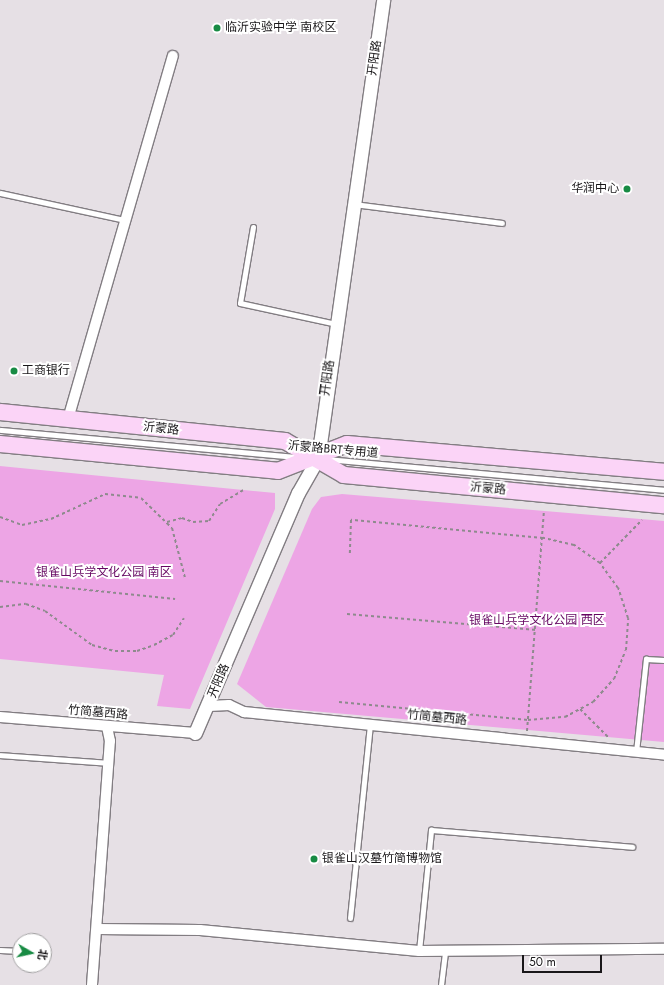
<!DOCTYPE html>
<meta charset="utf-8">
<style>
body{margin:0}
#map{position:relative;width:664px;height:985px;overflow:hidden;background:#e6e0e5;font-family:Jost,"Noto Sans SC",sans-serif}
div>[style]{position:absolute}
.green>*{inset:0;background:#eda5e5}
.path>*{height:2px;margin-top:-1px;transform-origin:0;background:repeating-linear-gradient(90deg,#8e8a8d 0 3px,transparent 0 6px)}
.roads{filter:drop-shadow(1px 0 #827d82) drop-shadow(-1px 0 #827d82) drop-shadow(0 1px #827d82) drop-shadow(0 -1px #827d82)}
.service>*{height:5px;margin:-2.5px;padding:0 2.5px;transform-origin:2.5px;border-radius:2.5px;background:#fff}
.minor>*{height:10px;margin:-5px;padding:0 5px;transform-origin:5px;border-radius:5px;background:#fff}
.tertiary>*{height:13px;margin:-6.5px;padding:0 6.5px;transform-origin:6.5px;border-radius:6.5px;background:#fff}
.primary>*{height:16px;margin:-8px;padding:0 8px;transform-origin:8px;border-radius:8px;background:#fbd4f7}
.dots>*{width:11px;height:11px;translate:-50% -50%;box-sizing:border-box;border:2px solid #fff;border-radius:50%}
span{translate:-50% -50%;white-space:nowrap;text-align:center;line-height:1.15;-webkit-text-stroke:4px #fff;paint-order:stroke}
.poi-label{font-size:12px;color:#191719}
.left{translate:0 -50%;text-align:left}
.right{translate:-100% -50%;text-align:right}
.street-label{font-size:12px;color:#191719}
.park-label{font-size:12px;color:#650661}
.north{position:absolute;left:12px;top:933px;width:40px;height:40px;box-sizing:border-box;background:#fff;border:1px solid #a3a2a3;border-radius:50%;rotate:99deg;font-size:11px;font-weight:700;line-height:16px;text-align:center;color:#191719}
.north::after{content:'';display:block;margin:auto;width:14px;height:18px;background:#188b44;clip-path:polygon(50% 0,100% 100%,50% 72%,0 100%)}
.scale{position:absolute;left:522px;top:955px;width:80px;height:18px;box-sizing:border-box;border:2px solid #191719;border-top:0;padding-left:5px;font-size:12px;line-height:14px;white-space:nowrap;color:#191719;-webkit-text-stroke:3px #fff;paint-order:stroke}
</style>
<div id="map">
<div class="green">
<i style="clip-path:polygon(0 466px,275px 493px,275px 509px,190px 709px,157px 706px,164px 675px,0 659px)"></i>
<i style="clip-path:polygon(342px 494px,664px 521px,664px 742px,266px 707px,237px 684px,312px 509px,321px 497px)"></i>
</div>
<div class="path">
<i style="left:0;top:517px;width:23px;rotate:20deg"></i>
<i style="left:22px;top:525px;width:30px;rotate:-12deg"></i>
<i style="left:51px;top:519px;width:60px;rotate:-24.8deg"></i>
<i style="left:105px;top:494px;width:36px;rotate:6deg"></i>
<i style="left:141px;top:498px;width:43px;rotate:44.1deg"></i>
<i style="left:172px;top:528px;width:52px;rotate:75.4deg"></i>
<i style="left:167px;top:522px;width:16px;rotate:-15deg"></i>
<i style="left:182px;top:518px;width:12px;rotate:20deg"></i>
<i style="left:193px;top:522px;width:16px;rotate:-4deg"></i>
<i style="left:209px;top:521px;width:20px;rotate:-57deg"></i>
<i style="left:220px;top:504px;width:27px;rotate:-31deg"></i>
<i style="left:600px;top:563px;width:60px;rotate:-45.7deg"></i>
<i style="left:0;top:581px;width:176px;rotate:5.9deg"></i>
<i style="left:0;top:607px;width:26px;rotate:-7deg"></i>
<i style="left:26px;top:604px;width:20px;rotate:20deg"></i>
<i style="left:45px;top:611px;width:58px;rotate:35.9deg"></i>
<i style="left:92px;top:645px;width:24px;rotate:15deg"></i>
<i style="left:115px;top:651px;width:22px"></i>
<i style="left:137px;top:651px;width:18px;rotate:-19deg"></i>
<i style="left:154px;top:645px;width:21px;rotate:-28deg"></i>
<i style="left:173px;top:635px;width:20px;rotate:-57deg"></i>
<i style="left:347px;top:614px;width:190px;rotate:4.8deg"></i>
<i style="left:339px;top:702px;width:190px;rotate:5.4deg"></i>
<i style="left:528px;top:720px;width:37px;rotate:-5deg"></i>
<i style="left:565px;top:717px;width:32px;rotate:-28deg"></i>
<i style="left:593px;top:702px;width:31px;rotate:-48deg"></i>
<i style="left:614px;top:679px;width:31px;rotate:-68deg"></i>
<i style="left:626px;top:650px;width:32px;rotate:-86deg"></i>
<i style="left:628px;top:618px;width:32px;rotate:-108deg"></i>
<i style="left:618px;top:588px;width:31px;rotate:-126deg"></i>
<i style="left:600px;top:563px;width:32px;rotate:-145deg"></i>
<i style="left:574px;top:545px;width:32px;rotate:-167deg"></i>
<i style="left:543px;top:538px;width:193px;rotate:-174.6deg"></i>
<i style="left:351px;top:520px;width:35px;rotate:92deg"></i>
<i style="left:580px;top:709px;width:40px;rotate:45deg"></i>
<i style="left:527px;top:731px;width:221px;rotate:-85.6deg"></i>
</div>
<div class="roads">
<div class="service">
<i style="left:0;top:193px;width:128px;rotate:12.2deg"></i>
<i style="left:354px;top:204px;width:149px;rotate:7.3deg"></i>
<i style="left:253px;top:227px;width:77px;rotate:99.7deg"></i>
<i style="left:240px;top:303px;width:98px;rotate:12.3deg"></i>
<i style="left:0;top:430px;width:300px;rotate:5.2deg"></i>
<i style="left:326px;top:459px;width:339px;rotate:5.2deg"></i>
<i style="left:636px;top:752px;width:94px;rotate:-83.9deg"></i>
<i style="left:646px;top:659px;width:18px;rotate:3deg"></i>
<i style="left:0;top:755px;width:108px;rotate:4.2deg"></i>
<i style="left:350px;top:918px;width:195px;rotate:-84.1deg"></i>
<i style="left:0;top:950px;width:20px;rotate:3deg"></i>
<i style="left:419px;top:951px;width:122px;rotate:-84.3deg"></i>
<i style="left:431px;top:830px;width:202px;rotate:4.8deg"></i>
<i style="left:441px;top:985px;width:35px;rotate:-83deg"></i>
</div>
<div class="minor">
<i style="left:68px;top:419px;width:378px;rotate:-73.9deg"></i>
<i style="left:209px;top:706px;width:20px;rotate:-3deg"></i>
<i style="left:229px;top:705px;width:17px;rotate:25deg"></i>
<i style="left:244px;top:712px;width:422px;rotate:5.8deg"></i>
<i style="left:0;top:717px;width:196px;rotate:4.7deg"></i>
<i style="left:97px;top:929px;width:103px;rotate:0.6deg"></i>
<i style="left:200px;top:930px;width:220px;rotate:5.5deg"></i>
<i style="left:419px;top:951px;width:245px;rotate:-0.5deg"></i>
<i style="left:92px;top:985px;width:245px;rotate:-85.8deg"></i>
<i style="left:110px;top:741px;width:14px;rotate:-102deg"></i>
</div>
<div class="tertiary">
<i style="left:195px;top:733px;width:261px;rotate:-66.8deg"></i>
<i style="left:298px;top:493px;width:40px;rotate:-60.3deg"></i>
<i style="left:318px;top:458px;width:463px;rotate:-81.9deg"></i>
</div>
<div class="primary">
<i style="left:0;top:412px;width:286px;rotate:5.8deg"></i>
<i style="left:285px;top:441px;width:68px;rotate:30deg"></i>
<i style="left:344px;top:475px;width:321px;rotate:5.4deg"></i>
<i style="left:0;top:444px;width:279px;rotate:5.5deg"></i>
<i style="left:278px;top:471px;width:74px;rotate:-21.4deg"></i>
<i style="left:347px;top:444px;width:318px;rotate:5deg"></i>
</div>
</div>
<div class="dots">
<i style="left:217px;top:28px;background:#188b44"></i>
<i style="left:627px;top:189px;background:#188b44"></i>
<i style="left:14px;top:371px;background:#188b44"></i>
<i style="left:314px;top:859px;background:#188b44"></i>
</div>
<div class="poi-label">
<span class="left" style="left:225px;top:28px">临沂实验中学 南校区</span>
<span class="right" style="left:619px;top:189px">华润中心</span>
<span class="left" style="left:22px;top:371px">工商银行</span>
<span class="left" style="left:322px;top:859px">银雀山汉墓竹简博物馆</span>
</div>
<div class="street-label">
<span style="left:375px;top:58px;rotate:-82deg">开阳路</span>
<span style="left:328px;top:378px;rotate:-82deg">开阳路</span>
<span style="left:161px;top:429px;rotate:6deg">沂蒙路</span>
<span style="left:333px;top:450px;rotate:5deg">沂蒙路BRT专用道</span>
<span style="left:488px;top:489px;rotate:5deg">沂蒙路</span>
<span style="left:219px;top:681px;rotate:-67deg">开阳路</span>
<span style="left:98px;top:713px;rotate:5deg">竹简墓西路</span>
<span style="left:437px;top:718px;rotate:6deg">竹简墓西路</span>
</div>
<div class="park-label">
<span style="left:104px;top:573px">银雀山兵学文化公园 南区</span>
<span style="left:537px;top:621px">银雀山兵学文化公园 西区</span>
</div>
<div class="north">北</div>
<div class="scale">50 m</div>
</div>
